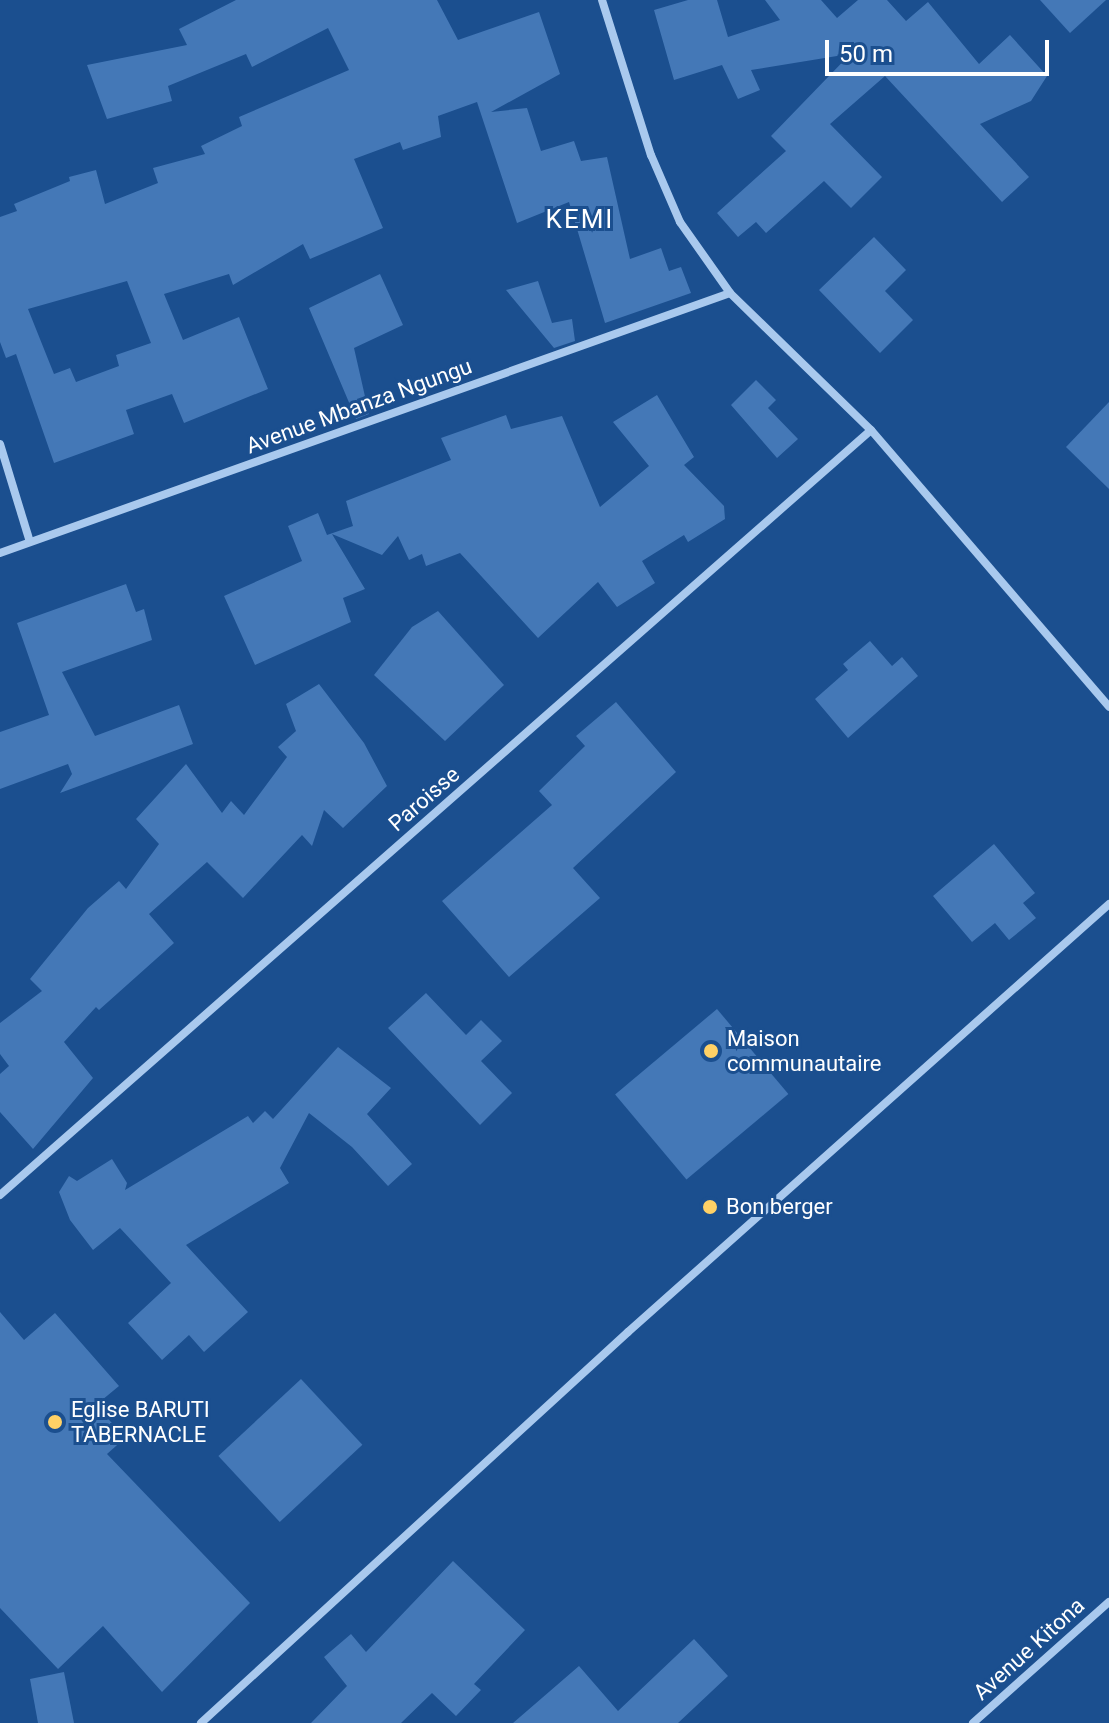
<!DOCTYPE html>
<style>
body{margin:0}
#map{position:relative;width:1109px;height:1723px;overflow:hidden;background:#1b4f8f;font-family:Roboto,sans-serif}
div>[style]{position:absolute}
.building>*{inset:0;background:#4478b7;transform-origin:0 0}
.street>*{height:8px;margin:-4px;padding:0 4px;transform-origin:4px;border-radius:4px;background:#a9c9ee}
.dots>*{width:22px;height:22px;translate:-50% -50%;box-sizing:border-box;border:4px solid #1b4f8f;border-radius:50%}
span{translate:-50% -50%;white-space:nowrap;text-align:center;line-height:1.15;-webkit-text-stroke:6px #1b4f8f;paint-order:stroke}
.street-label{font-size:22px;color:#fff}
.poi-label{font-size:22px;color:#fff}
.left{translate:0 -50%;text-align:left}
.quarter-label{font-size:26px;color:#fff;letter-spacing:2px}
.scale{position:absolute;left:825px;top:40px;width:224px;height:36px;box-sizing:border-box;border:4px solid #fff;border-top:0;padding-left:10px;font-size:24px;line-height:28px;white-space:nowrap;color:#fff;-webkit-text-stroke:6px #1b4f8f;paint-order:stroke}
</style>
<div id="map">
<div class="building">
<i style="clip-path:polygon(evenodd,236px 0,437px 0,458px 40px,539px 12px,560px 74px,491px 112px,527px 108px,541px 151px,574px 141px,581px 161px,607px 157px,630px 259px,661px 248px,669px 271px,681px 267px,691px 293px,605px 323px,569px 202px,517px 223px,477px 102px,438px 116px,441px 137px,403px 150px,400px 142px,354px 159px,383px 228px,310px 259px,303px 244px,233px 285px,229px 274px,164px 294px,183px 340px,239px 317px,268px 389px,184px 423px,172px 394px,126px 410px,134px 434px,54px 463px,16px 354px,6px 358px,0 342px,0 217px,17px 211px,14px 204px,70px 181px,69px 177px,96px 170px,105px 204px,158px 183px,153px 168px,205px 154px,201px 146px,242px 126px,239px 117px,349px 70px,328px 28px,252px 67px,246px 54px,168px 86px,172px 101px,107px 119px,87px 65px,187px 45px,179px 29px,236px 0,127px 281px,151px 343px,116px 355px,119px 366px,76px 382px,70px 368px,54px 374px,28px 309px,127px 281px)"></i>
<i style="clip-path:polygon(688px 0,717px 0,728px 37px,780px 20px,765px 0,821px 0,837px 18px,858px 0,887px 0,906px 21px,928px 2px,979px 64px,1010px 35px,1047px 76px,1031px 101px,980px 124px,1029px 177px,1002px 202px,885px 76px,830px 124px,882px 177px,851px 208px,824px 181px,766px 233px,756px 222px,738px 237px,717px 213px,786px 151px,771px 136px,858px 46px,837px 56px,751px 70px,760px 90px,738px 99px,722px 65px,674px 80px,654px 10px)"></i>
<i style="clip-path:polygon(1040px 0,1106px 0,1070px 33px)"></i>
<i style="clip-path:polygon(874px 237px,906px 270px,885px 291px,913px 320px,880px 353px,819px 290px)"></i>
<i style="clip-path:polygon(380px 274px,403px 325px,354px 348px,369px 414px,356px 419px,309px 308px)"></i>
<i style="clip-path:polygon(538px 281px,552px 323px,572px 319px,575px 341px,554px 348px,506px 290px)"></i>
<i style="clip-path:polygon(756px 380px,776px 400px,768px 408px,798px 439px,777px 458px,731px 405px)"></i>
<i style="clip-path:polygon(657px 395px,694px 457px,684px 465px,724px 506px,725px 519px,688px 542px,684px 535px,642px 561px,655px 583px,617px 607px,598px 582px,538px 638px,460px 553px,426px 566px,422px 554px,409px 560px,398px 536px,382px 555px,332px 534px,365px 589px,343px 598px,351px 622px,255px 665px,224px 596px,302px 561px,288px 526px,318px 513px,327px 535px,353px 526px,346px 501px,451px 460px,441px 438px,506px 415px,511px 429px,562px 416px,600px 507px,649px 466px,613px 422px)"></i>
<i style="clip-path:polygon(1109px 402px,1109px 489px,1066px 447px)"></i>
<i style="clip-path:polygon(126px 584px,136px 612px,144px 609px,152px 640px,62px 672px,95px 736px,179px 705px,193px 744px,60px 793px,72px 774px,68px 764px,0 789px,0 732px,49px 715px,17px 623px)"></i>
<i style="clip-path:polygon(438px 611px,504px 685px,445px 741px,374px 675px,412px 627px)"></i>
<i style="clip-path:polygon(870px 641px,892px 666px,902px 657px,918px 676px,848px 738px,815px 699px,848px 670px,843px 664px)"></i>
<i style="clip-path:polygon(319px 684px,364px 743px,387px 786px,343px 828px,324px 810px,312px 846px,302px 835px,243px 898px,207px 862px,149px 914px,174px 943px,99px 1010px,96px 1007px,64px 1042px,93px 1078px,33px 1149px,0 1112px,0 1074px,9px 1066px,0 1054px,0 1023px,42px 991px,30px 979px,88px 908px,119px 881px,126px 889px,159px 844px,136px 819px,186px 764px,222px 813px,231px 801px,244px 815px,287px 757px,278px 747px,296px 731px,286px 704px)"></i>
<i style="clip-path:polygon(616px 702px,676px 772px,573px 868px,600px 898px,509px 977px,442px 901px,552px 805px,539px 791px,585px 746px,576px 736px)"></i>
<i style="clip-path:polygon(994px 844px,1035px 893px,1023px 903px,1036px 918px,1009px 940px,995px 923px,972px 942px,933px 896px)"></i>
<i style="clip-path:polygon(426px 993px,466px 1035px,481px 1020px,502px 1041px,481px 1061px,512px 1093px,480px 1125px,388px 1028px)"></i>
<i style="left:717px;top:1009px;width:111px;height:133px;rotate:50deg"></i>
<i style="clip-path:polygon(338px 1047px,391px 1088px,367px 1114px,412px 1164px,388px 1186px,352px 1147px,309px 1113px,280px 1168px,289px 1183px,186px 1245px,248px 1312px,204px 1352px,189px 1335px,162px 1360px,128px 1323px,171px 1283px,120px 1228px,93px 1250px,70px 1220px,59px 1192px,69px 1176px,77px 1181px,112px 1159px,127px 1183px,125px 1190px,248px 1116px,253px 1123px,265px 1111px,273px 1119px)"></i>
<i style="clip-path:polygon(0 1312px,24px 1340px,55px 1313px,119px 1386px,96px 1405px,125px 1438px,107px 1454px,250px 1603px,162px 1692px,103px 1626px,58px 1669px,0 1608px)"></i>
<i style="left:301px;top:1379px;width:90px;height:113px;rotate:47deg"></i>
<i style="clip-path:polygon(453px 1561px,525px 1630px,474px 1684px,481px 1690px,456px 1716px,432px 1693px,401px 1723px,311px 1723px,347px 1686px,324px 1657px,351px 1634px,366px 1652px)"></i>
<i style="clip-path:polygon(694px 1639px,728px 1676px,678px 1723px,513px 1723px,579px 1666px,618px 1711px)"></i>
<i style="clip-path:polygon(64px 1672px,74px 1723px,38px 1723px,30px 1679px)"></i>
</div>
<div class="street">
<i style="left:602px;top:0;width:163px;rotate:72.5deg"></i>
<i style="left:651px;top:155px;width:73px;rotate:66.6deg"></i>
<i style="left:680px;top:222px;width:87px;rotate:54.8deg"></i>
<i style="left:730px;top:293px;width:197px;rotate:44.2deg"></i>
<i style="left:871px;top:430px;width:365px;rotate:49.3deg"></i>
<i style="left:0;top:444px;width:102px;rotate:73deg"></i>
<i style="left:0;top:553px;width:775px;rotate:-19.6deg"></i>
<i style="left:0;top:1195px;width:1159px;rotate:-41.29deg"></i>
<i style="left:201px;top:1723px;width:579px;rotate:-42.48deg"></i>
<i style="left:628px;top:1332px;width:644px;rotate:-41.66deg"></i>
<i style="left:973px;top:1723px;width:182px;rotate:-41.7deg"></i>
</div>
<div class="dots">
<i style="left:711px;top:1051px;background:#ffd166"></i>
<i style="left:710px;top:1207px;background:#ffd166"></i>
<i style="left:55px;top:1422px;background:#ffd166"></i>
</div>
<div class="street-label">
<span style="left:359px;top:406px;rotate:-20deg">Avenue Mbanza Ngungu</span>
<span style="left:424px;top:799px;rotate:-41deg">Paroisse</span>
<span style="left:1029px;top:1649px;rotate:-42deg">Avenue Kitona</span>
</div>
<div class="poi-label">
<span class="left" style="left:727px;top:1051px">Maison<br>communautaire</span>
<span class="left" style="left:726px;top:1207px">Bon berger</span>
<span class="left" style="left:71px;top:1422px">Eglise BARUTI<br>TABERNACLE</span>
</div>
<div class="quarter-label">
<span style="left:580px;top:220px">KEMI</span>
</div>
<div class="scale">50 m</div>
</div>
